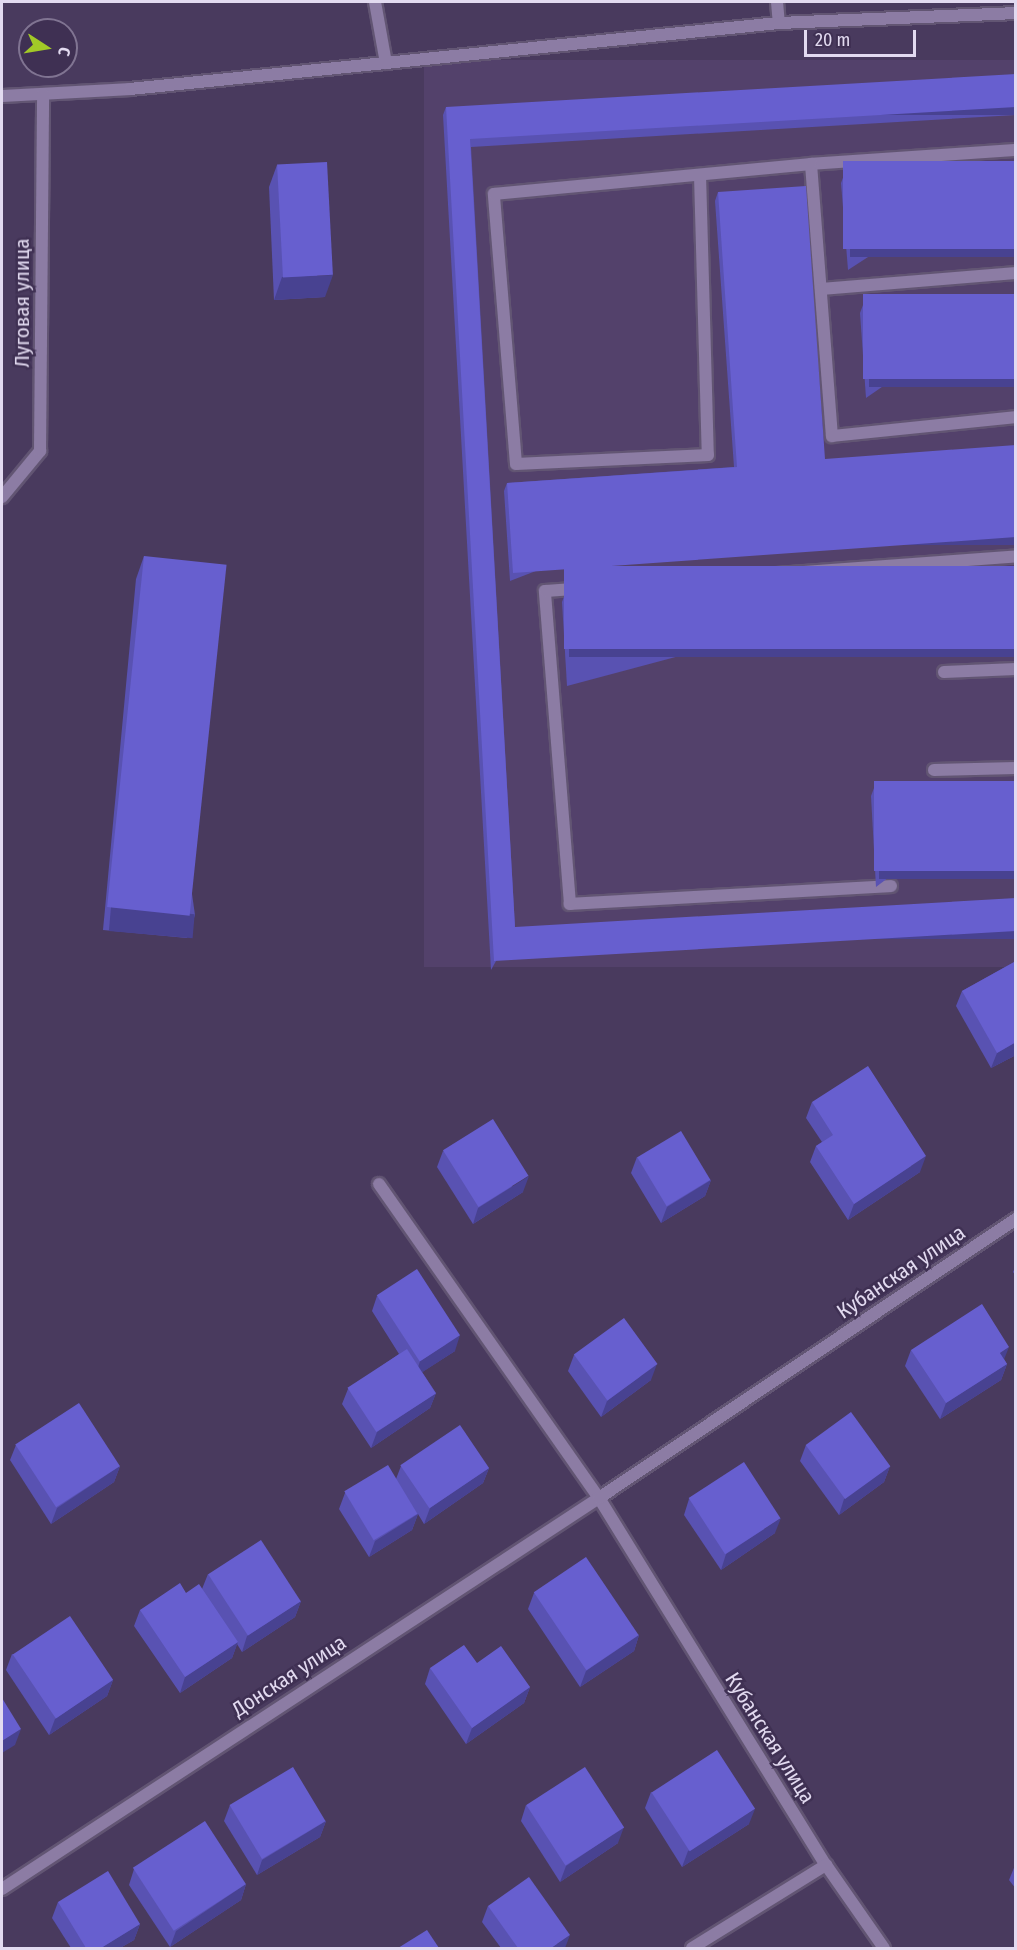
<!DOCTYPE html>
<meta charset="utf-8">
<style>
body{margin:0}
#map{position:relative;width:1017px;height:1950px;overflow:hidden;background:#493a5e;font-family:"Fira Sans Condensed",sans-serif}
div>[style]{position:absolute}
.built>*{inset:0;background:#53416b;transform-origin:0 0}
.roads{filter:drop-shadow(2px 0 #625573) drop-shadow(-2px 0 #625573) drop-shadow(0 2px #625573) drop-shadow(0 -2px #625573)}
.service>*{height:12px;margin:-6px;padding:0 6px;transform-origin:6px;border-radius:6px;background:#8c7ca4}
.minor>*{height:12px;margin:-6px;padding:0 6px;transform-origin:6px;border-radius:6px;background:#8c7ca4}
.wall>*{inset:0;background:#5952b2}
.shaded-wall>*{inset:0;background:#484291;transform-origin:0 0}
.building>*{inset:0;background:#675fcf;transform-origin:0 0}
span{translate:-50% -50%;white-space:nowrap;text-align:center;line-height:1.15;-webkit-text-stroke:5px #3f3053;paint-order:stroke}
.street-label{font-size:21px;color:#e2daf0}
.frame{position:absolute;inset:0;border:3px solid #e2daf0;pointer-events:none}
.north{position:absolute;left:18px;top:18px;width:60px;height:60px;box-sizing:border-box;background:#3f3053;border:2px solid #807492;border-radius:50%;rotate:102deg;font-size:16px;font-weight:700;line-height:24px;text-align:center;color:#e2daf0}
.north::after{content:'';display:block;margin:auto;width:21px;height:27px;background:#a2c927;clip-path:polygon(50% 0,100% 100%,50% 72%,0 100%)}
.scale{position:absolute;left:804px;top:30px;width:112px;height:27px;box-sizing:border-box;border:3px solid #e2daf0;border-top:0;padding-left:8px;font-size:18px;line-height:21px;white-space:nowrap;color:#e2daf0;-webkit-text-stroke:4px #3f3053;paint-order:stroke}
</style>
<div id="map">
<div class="built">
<i style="left:1015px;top:60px;width:907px;height:591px;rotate:90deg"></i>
</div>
<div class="roads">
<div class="service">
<i style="left:1016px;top:150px;width:205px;rotate:176.1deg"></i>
<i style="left:811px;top:164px;width:273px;rotate:85.6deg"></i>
<i style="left:832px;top:436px;width:185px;rotate:-5.9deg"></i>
<i style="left:700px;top:175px;width:280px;rotate:88.4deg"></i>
<i style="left:708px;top:455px;width:192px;rotate:177.3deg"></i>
<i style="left:516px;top:464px;width:271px;rotate:-94.7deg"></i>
<i style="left:494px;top:194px;width:318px;rotate:-5.4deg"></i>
<i style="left:821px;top:289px;width:196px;rotate:-4.7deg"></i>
<i style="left:944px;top:672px;width:72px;rotate:-2.4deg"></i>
<i style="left:934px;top:770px;width:82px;rotate:-1.4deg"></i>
<i style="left:891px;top:886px;width:322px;rotate:176.8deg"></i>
<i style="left:570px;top:904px;width:314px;rotate:-94.6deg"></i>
<i style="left:545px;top:591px;width:472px;rotate:-4.2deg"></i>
</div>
<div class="minor">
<i style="left:375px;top:2px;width:62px;rotate:79.8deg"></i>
<i style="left:777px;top:2px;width:21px;rotate:85deg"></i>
<i style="left:2px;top:96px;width:128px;rotate:-3.1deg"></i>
<i style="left:130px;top:89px;width:652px;rotate:-5.81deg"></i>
<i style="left:779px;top:23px;width:237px;rotate:-2.4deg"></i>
<i style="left:2px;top:497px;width:60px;rotate:-50.4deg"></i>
<i style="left:40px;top:451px;width:357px;rotate:-89.5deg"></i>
<i style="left:379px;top:1184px;width:383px;rotate:55deg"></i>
<i style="left:599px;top:1498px;width:432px;rotate:58.3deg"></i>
<i style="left:826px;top:1865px;width:101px;rotate:55.1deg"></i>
<i style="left:2px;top:1889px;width:714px;rotate:-33.22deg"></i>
<i style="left:599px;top:1498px;width:502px;rotate:-33.79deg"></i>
<i style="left:692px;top:1948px;width:158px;rotate:-31.8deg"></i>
</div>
</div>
<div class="wall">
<i style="clip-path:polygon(446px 107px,1016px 115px,471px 147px,515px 927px,491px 970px,443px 115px)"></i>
<i style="clip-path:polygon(1016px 161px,848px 270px,841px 183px,844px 175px)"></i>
<i style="clip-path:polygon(277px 165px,325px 297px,274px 300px,269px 187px)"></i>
<i style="clip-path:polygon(718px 192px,825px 459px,510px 581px,504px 491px,507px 483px,734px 467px,715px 201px)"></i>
<i style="clip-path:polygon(1016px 294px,866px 398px,860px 313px,863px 305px)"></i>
<i style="clip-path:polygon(144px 556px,195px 915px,187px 938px,103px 930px,136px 579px)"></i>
<i style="clip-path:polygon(1016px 566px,567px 686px,562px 602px,565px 594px)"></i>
<i style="clip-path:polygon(1016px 781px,876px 887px,871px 796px,874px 788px)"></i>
<i style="clip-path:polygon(1016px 961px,1016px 1055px,991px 1068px,956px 1006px,962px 991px)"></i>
<i style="clip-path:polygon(812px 1102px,920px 1172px,848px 1220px,810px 1162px,816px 1146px,822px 1142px,806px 1118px)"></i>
<i style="clip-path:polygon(443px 1151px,523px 1192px,473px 1224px,437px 1167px)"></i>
<i style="clip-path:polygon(637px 1157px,711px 1180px,705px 1196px,661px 1223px,631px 1173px)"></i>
<i style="clip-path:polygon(1016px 1265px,1016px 1276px,1013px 1272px)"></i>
<i style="clip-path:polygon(377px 1296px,455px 1351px,422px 1372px,436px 1393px,430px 1408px,371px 1448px,342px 1404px,348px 1389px,399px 1354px,372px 1311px)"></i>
<i style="clip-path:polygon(911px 1350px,1004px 1359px,1007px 1364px,1001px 1380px,940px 1419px,905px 1366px)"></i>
<i style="clip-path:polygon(574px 1355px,651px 1380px,601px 1417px,568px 1371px)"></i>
<i style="clip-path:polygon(16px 1445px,120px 1466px,114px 1482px,51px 1524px,10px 1460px)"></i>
<i style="clip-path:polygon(806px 1445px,890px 1466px,884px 1482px,839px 1515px,800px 1461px)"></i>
<i style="clip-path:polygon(401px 1466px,489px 1468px,483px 1483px,424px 1524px,418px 1514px,412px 1530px,369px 1557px,339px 1509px,345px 1493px,396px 1479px)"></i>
<i style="clip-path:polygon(689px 1499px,775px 1533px,721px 1570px,684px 1515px)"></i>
<i style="clip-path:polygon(208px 1574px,301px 1601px,295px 1617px,242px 1652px,237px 1644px,232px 1658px,180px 1693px,134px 1626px,140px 1610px,186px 1593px,202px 1589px)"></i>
<i style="clip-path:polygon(534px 1593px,639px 1635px,634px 1651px,580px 1687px,528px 1609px)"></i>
<i style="clip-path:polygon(12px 1654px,113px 1680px,107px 1696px,49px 1735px,6px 1670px)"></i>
<i style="clip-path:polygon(477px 1663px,530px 1687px,524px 1703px,466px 1744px,425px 1684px,430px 1668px)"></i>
<i style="clip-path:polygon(651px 1792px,749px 1824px,682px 1867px,645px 1808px)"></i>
<i style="clip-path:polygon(230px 1805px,326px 1821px,320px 1837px,257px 1875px,224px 1821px)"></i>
<i style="clip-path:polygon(526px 1805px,618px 1843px,560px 1882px,521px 1821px)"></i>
<i style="clip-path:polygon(1016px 1863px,1016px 1889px,1009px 1880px)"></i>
<i style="clip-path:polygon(134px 1869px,246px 1884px,241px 1900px,170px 1947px,129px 1885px)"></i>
<i style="clip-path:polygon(58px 1902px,140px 1924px,134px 1940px,120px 1948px,71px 1948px,52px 1918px)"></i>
<i style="clip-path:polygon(488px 1906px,565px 1948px,501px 1948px,482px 1922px)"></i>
</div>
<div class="shaded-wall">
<i style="left:1016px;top:107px;width:8px;height:547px;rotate:90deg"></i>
<i style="left:1016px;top:249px;width:8px;height:166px;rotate:90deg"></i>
<i style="clip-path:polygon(333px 275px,325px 297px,274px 300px,282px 277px)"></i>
<i style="left:1016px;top:379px;width:8px;height:147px;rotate:90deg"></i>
<i style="left:1016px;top:537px;width:8px;height:504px;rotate:90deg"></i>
<i style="left:1016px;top:649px;width:8px;height:447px;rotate:90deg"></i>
<i style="left:1016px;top:871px;width:8px;height:137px;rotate:90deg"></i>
<i style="left:111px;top:907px;width:84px;height:24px;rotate:5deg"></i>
<i style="left:1016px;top:931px;width:8px;height:523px;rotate:90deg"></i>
<i style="clip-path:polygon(1016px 1042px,1016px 1055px,991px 1068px,997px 1053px)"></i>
<i style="clip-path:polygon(926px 1156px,920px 1172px,848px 1220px,854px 1204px)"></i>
<i style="clip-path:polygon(529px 1176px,523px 1192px,473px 1224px,478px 1208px)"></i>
<i style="clip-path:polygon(711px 1180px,705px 1196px,661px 1223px,667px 1207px)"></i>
<i style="clip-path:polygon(460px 1335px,455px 1351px,415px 1377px,420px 1361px)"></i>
<i style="clip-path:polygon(1009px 1347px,1003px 1362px,1000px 1353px)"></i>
<i style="clip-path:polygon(657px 1364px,651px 1380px,601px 1417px,607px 1401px)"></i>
<i style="clip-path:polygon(1007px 1364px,1001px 1380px,940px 1419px,946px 1403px)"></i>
<i style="clip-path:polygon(436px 1393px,430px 1408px,371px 1448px,377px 1432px)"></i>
<i style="clip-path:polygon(120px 1466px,114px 1482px,51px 1524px,57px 1508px)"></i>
<i style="clip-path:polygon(890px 1466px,884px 1482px,839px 1515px,844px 1499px)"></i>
<i style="clip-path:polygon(489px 1468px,483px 1483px,424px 1524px,430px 1508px)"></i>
<i style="clip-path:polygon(418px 1514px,412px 1530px,369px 1557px,375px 1541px)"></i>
<i style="clip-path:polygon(781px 1518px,775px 1533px,721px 1570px,726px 1554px)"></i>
<i style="clip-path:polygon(301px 1601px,295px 1617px,242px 1652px,247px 1636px)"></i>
<i style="clip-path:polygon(639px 1635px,634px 1651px,580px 1687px,586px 1671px)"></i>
<i style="clip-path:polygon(238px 1642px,232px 1658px,180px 1693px,185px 1677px)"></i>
<i style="clip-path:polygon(113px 1680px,107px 1696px,49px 1735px,55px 1719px)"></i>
<i style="clip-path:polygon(530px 1687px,524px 1703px,466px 1744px,472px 1728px)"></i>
<i style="clip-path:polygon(21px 1729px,15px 1745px,2px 1753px,2px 1741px)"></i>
<i style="clip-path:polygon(755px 1809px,749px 1824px,682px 1867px,688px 1851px)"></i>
<i style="clip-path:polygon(326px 1821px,320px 1837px,257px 1875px,262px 1860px)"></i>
<i style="clip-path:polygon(624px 1827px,618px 1843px,560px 1882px,566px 1866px)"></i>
<i style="clip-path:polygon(246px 1884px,241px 1900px,170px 1947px,176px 1931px)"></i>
<i style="clip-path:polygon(140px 1924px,134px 1940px,120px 1948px,101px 1948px)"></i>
<i style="clip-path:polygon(570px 1935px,565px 1948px,551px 1948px)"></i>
</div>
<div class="building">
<i style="clip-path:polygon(1016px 74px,1016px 107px,470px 139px,515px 927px,1016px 898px,1016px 931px,494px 961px,446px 107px)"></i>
<i style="left:1016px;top:161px;width:88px;height:173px;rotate:90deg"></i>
<i style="left:327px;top:162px;width:113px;height:50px;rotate:87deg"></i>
<i style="clip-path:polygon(806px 186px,825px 459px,1016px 445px,1016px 537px,513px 573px,507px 483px,737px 467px,718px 192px)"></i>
<i style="left:1016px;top:294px;width:85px;height:153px;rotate:90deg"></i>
<i style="left:144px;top:556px;width:83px;height:353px;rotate:6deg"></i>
<i style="left:1016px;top:566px;width:83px;height:452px;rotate:90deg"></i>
<i style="left:1016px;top:781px;width:90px;height:142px;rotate:90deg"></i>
<i style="clip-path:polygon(1016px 961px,1016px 1042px,997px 1053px,962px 991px)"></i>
<i style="clip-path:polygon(868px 1066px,926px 1156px,854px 1204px,816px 1146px,833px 1135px,812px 1102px)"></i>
<i style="left:493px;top:1119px;width:67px;height:59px;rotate:58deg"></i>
<i style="left:681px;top:1131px;width:57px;height:51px;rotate:59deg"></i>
<i style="left:417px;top:1269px;width:79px;height:48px;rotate:57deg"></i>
<i style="clip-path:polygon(982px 1304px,1009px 1347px,1000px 1353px,1007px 1364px,946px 1403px,911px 1350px)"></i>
<i style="left:624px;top:1318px;width:57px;height:62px;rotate:54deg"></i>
<i style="left:407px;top:1349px;width:53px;height:71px;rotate:57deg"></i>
<i style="left:79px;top:1403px;width:75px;height:76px;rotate:57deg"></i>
<i style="left:851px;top:1412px;width:67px;height:56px;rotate:54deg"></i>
<i style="left:460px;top:1425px;width:52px;height:72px;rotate:56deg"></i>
<i style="left:744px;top:1462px;width:67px;height:66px;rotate:57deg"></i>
<i style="left:388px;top:1465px;width:57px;height:51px;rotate:59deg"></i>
<i style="left:261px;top:1540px;width:73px;height:63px;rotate:57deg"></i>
<i style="left:586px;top:1557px;width:94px;height:63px;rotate:56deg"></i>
<i style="clip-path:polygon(180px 1583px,186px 1593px,199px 1584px,238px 1642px,185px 1677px,140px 1610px)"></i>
<i style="left:70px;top:1616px;width:77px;height:69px;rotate:56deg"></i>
<i style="clip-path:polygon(464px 1645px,477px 1663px,501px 1646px,530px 1687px,472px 1728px,430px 1668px)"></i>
<i style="clip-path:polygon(2px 1698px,21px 1729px,2px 1741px)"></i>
<i style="left:717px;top:1750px;width:70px;height:78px;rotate:57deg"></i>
<i style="left:293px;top:1767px;width:63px;height:74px;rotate:59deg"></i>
<i style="left:585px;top:1767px;width:72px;height:70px;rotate:57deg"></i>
<i style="left:205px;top:1821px;width:75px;height:86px;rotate:57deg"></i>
<i style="clip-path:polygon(108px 1871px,140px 1924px,101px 1948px,86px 1948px,58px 1902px)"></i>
<i style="clip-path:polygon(529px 1877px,570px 1935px,551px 1948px,518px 1948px,488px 1906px)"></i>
<i style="clip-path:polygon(427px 1930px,439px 1948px,398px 1948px)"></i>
</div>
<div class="street-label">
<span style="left:22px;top:303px;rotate:-90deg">Луговая улица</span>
<span style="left:901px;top:1272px;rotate:-34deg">Кубанская улица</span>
<span style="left:289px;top:1676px;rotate:-33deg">Донская улица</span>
<span style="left:770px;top:1738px;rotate:58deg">Кубанская улица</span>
</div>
<div class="frame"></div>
<div class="north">С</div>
<div class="scale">20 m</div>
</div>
